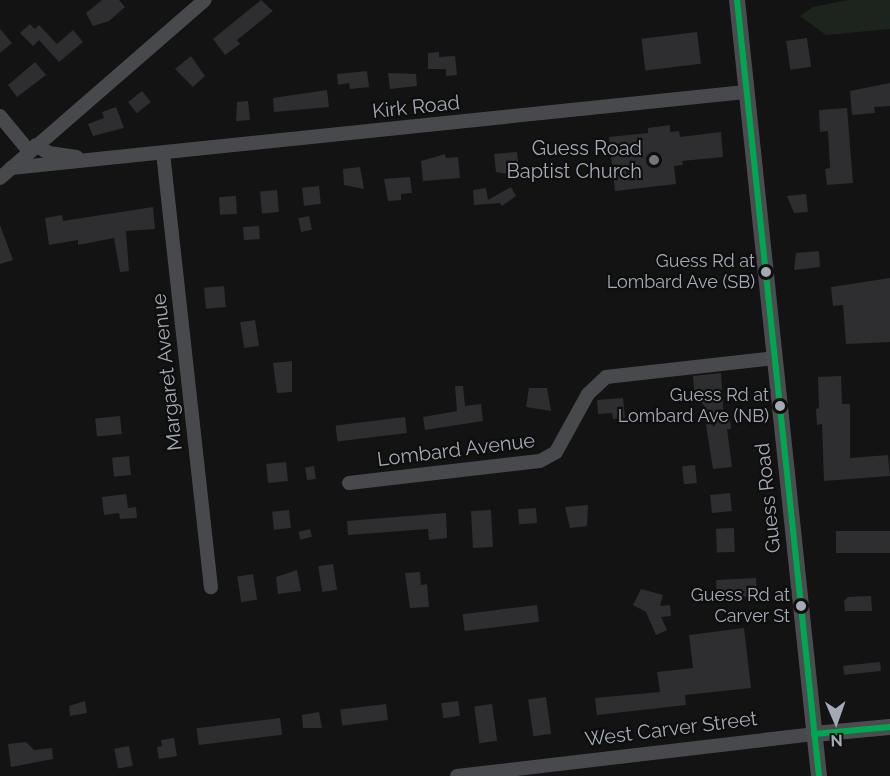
<!DOCTYPE html>
<style>
body{margin:0}
#map{position:relative;width:890px;height:776px;overflow:hidden;background:#131314;font-family:Raleway,sans-serif}
div>[style]{position:absolute}
.green>*{inset:0;background:#1d241e}
.building>*{inset:0;background:#2e2e30;transform-origin:0 0}
.minor>*{height:14px;margin:-7px;padding:0 7px;transform-origin:7px;border-radius:7px;background:#48494d}
.major>*{height:16px;margin:-8px;padding:0 8px;transform-origin:8px;border-radius:8px;background:#4a4c4f}
.bus-1>*{height:6px;margin:-3px;padding:0 3px;transform-origin:3px;border-radius:3px;background:#00a651}
.dots>*{width:16px;height:16px;translate:-50% -50%;box-sizing:border-box;border:3px solid #0e0e0f;border-radius:50%}
span{translate:-50% -50%;white-space:nowrap;text-align:center;line-height:1.15;-webkit-text-stroke:4.5px #0e0e0f;paint-order:stroke}
.bus-label{font-size:18px;color:#a4aab5}
.right{translate:-100% -50%;text-align:right}
.street-label{font-size:20px;color:#a4aab5}
.poi-label{font-size:20px;color:#a4aab5}
.north{position:absolute;left:806px;top:692px;width:60px;height:60px;-webkit-text-stroke:4px #0e0e0f;paint-order:stroke;rotate:178deg;font-size:16px;font-weight:700;line-height:24px;text-align:center;color:#a4aab5}
.north::after{content:'';display:block;margin:auto;width:21px;height:27px;background:#a4aab5;clip-path:polygon(50% 0,100% 100%,50% 72%,0 100%)}
</style>
<div id="map">
<div class="green">
<i style="clip-path:polygon(848px 0,890px 0,890px 29px,826px 35px,800px 16px,813px 7px)"></i>
</div>
<div class="building">
<i style="clip-path:polygon(102px 0,119px 0,125px 7px,109px 21px,93px 26px,86px 13px)"></i>
<i style="clip-path:polygon(261px 0,273px 11px,237px 40px,240px 44px,225px 55px,213px 39px)"></i>
<i style="clip-path:polygon(30px 24px,35px 29px,39px 25px,57px 44px,73px 30px,83px 42px,59px 62px,39px 40px,33px 46px,20px 33px)"></i>
<i style="clip-path:polygon(0 29px,12px 43px,0 53px)"></i>
<i style="left:697px;top:32px;width:32px;height:56px;rotate:83deg"></i>
<i style="left:807px;top:38px;width:29px;height:21px;rotate:82deg"></i>
<i style="clip-path:polygon(439px 52px,439px 57px,455px 56px,457px 75px,446px 76px,446px 69px,428px 69px,428px 53px)"></i>
<i style="clip-path:polygon(191px 56px,205px 76px,193px 87px,175px 69px)"></i>
<i style="clip-path:polygon(35px 62px,46px 75px,17px 97px,8px 85px)"></i>
<i style="clip-path:polygon(367px 71px,369px 87px,350px 89px,349px 83px,338px 85px,337px 74px)"></i>
<i style="clip-path:polygon(388px 73px,416px 74px,417px 86px,390px 89px)"></i>
<i style="clip-path:polygon(890px 83px,890px 106px,874px 107px,875px 113px,852px 115px,850px 91px)"></i>
<i style="clip-path:polygon(327px 90px,329px 107px,274px 112px,273px 98px)"></i>
<i style="left:142px;top:91px;width:14px;height:18px;rotate:51deg"></i>
<i style="clip-path:polygon(248px 101px,250px 120px,236px 121px,237px 102px)"></i>
<i style="clip-path:polygon(116px 107px,124px 128px,93px 136px,88px 124px,104px 118px,102px 112px)"></i>
<i style="clip-path:polygon(847px 108px,853px 183px,827px 185px,825px 169px,830px 168px,828px 131px,820px 132px,819px 110px)"></i>
<i style="clip-path:polygon(670px 125px,670px 132px,679px 131px,680px 137px,721px 132px,723px 157px,682px 161px,683px 165px,674px 166px,676px 184px,615px 191px,609px 137px,648px 133px,648px 128px)"></i>
<i style="clip-path:polygon(517px 152px,519px 170px,514px 170px,514px 175px,496px 172px,494px 154px)"></i>
<i style="clip-path:polygon(445px 154px,446px 158px,458px 157px,460px 178px,423px 181px,421px 161px)"></i>
<i style="clip-path:polygon(360px 167px,364px 189px,344px 185px,343px 169px)"></i>
<i style="clip-path:polygon(410px 177px,412px 193px,401px 194px,401px 200px,388px 201px,384px 179px)"></i>
<i style="left:319px;top:186px;width:18px;height:17px;rotate:84deg"></i>
<i style="clip-path:polygon(511px 187px,516px 196px,502px 206px,500px 203px,474px 205px,473px 190px,486px 188px,488px 200px)"></i>
<i style="left:277px;top:190px;width:22px;height:17px;rotate:85deg"></i>
<i style="clip-path:polygon(806px 194px,808px 212px,794px 213px,787px 196px)"></i>
<i style="left:236px;top:196px;width:18px;height:17px;rotate:87deg"></i>
<i style="clip-path:polygon(153px 207px,155px 229px,126px 231px,129px 271px,120px 272px,114px 238px,78px 245px,78px 240px,49px 245px,45px 218px,62px 215px,63px 221px)"></i>
<i style="left:309px;top:216px;width:14px;height:11px;rotate:78deg"></i>
<i style="clip-path:polygon(0 225px,13px 260px,0 264px)"></i>
<i style="left:259px;top:226px;width:13px;height:16px;rotate:86deg"></i>
<i style="clip-path:polygon(819px 251px,820px 267px,794px 270px,796px 253px)"></i>
<i style="clip-path:polygon(890px 278px,890px 342px,846px 344px,843px 305px,833px 306px,831px 287px)"></i>
<i style="left:224px;top:286px;width:21px;height:20px;rotate:85deg"></i>
<i style="left:255px;top:320px;width:26px;height:15px;rotate:81deg"></i>
<i style="clip-path:polygon(292px 361px,292px 392px,277px 393px,273px 363px)"></i>
<i style="clip-path:polygon(721px 373px,724px 420px,730px 419px,731px 429px,727px 429px,732px 467px,713px 469px,703px 406px,699px 390px,694px 391px,693px 376px)"></i>
<i style="clip-path:polygon(841px 376px,842px 404px,850px 404px,850px 458px,888px 455px,890px 476px,824px 481px,822px 424px,817px 425px,816px 409px,819px 408px,818px 377px)"></i>
<i style="clip-path:polygon(455px 386px,463px 386px,465px 406px,481px 404px,483px 421px,425px 430px,423px 417px,457px 411px)"></i>
<i style="clip-path:polygon(529px 388px,547px 388px,551px 411px,526px 407px)"></i>
<i style="clip-path:polygon(623px 398px,625px 418px,613px 419px,612px 413px,598px 414px,597px 400px)"></i>
<i style="left:120px;top:416px;width:18px;height:25px;rotate:84deg"></i>
<i style="left:405px;top:417px;width:16px;height:70px;rotate:83deg"></i>
<i style="left:129px;top:456px;width:19px;height:17px;rotate:84deg"></i>
<i style="left:286px;top:462px;width:19px;height:20px;rotate:84deg"></i>
<i style="left:695px;top:465px;width:18px;height:13px;rotate:84deg"></i>
<i style="left:314px;top:466px;width:13px;height:9px;rotate:81deg"></i>
<i style="left:730px;top:493px;width:18px;height:20px;rotate:84deg"></i>
<i style="clip-path:polygon(126px 494px,128px 508px,136px 507px,137px 518px,120px 519px,119px 513px,104px 515px,102px 497px)"></i>
<i style="clip-path:polygon(588px 505px,587px 526px,570px 528px,565px 507px)"></i>
<i style="left:536px;top:508px;width:15px;height:18px;rotate:86deg"></i>
<i style="left:289px;top:510px;width:18px;height:17px;rotate:84deg"></i>
<i style="left:491px;top:510px;width:37px;height:20px;rotate:87deg"></i>
<i style="clip-path:polygon(446px 513px,447px 538px,429px 540px,428px 529px,348px 535px,347px 521px)"></i>
<i style="left:734px;top:528px;width:24px;height:18px;rotate:88deg"></i>
<i style="left:310px;top:529px;width:8px;height:12px;rotate:76deg"></i>
<i style="left:890px;top:531px;width:22px;height:54px;rotate:90deg"></i>
<i style="left:333px;top:564px;width:26px;height:15px;rotate:81deg"></i>
<i style="clip-path:polygon(297px 570px,301px 591px,278px 594px,276px 577px)"></i>
<i style="clip-path:polygon(420px 572px,421px 585px,427px 584px,429px 607px,410px 608px,405px 573px)"></i>
<i style="left:253px;top:574px;width:26px;height:16px;rotate:81deg"></i>
<i style="left:756px;top:578px;width:18px;height:40px;rotate:87deg"></i>
<i style="clip-path:polygon(641px 589px,663px 595px,660px 606px,670px 605px,671px 616px,661px 617px,667px 630px,656px 635px,646px 612px,633px 605px)"></i>
<i style="clip-path:polygon(871px 596px,872px 611px,845px 611px,844px 601px,848px 597px)"></i>
<i style="left:537px;top:605px;width:17px;height:75px;rotate:83deg"></i>
<i style="clip-path:polygon(744px 628px,751px 688px,685px 695px,686px 705px,597px 715px,595px 698px,660px 692px,657px 672px,693px 668px,689px 635px)"></i>
<i style="left:880px;top:662px;width:9px;height:37px;rotate:84deg"></i>
<i style="left:546px;top:697px;width:37px;height:18px;rotate:82deg"></i>
<i style="clip-path:polygon(85px 701px,87px 713px,70px 716px,69px 706px)"></i>
<i style="left:458px;top:701px;width:15px;height:17px;rotate:82deg"></i>
<i style="left:386px;top:704px;width:16px;height:46px;rotate:83deg"></i>
<i style="left:492px;top:704px;width:37px;height:18px;rotate:82deg"></i>
<i style="clip-path:polygon(319px 712px,322px 728px,303px 728px,302px 715px)"></i>
<i style="left:280px;top:718px;width:17px;height:84px;rotate:83deg"></i>
<i style="clip-path:polygon(174px 738px,177px 756px,159px 759px,157px 747px,162px 746px,161px 740px)"></i>
<i style="clip-path:polygon(26px 742px,34px 750px,52px 748px,53px 759px,11px 767px,8px 744px)"></i>
<i style="left:129px;top:746px;width:20px;height:15px;rotate:79deg"></i>
</div>
<div class="minor">
<i style="left:0;top:116px;width:45px;rotate:50.4deg"></i>
<i style="left:36px;top:145px;width:15px;rotate:32deg"></i>
<i style="left:49px;top:153px;width:28px;rotate:8deg"></i>
<i style="left:163px;top:153px;width:437px;rotate:83.7deg"></i>
<i style="left:11px;top:168px;width:738px;rotate:-5.91deg"></i>
<i style="left:0;top:178px;width:271px;rotate:-41deg"></i>
<i style="left:349px;top:483px;width:192px;rotate:-6.6deg"></i>
<i style="left:540px;top:461px;width:18px;rotate:-29deg"></i>
<i style="left:556px;top:452px;width:66px;rotate:-61.1deg"></i>
<i style="left:588px;top:394px;width:25px;rotate:-43deg"></i>
<i style="left:606px;top:377px;width:170px;rotate:-6.4deg"></i>
<i style="left:457px;top:776px;width:359px;rotate:-6.7deg"></i>
</div>
<div class="major">
<i style="left:737px;top:0;width:780px;rotate:83.97deg"></i>
<i style="left:814px;top:734px;width:76px;rotate:-5.3deg"></i>
</div>
<div class="bus-1">
<i style="left:737px;top:0;width:780px;rotate:83.97deg"></i>
<i style="left:814px;top:734px;width:76px;rotate:-5.3deg"></i>
</div>
<div class="dots">
<i style="left:654px;top:160px;background:#71757d"></i>
<i style="left:766px;top:272px;background:#a4aab5"></i>
<i style="left:780px;top:406px;background:#a4aab5"></i>
<i style="left:801px;top:606px;background:#a4aab5"></i>
</div>
<div class="bus-label">
<span class="right" style="left:755px;top:272px">Guess Rd at<br>Lombard Ave (SB)</span>
<span class="right" style="left:769px;top:406px">Guess Rd at<br>Lombard Ave (NB)</span>
<span class="right" style="left:790px;top:606px">Guess Rd at<br>Carver St</span>
</div>
<div class="street-label">
<span style="left:416px;top:107px;rotate:-6deg">Kirk Road</span>
<span style="left:167px;top:372px;rotate:-96deg">Margaret Avenue</span>
<span style="left:456px;top:450px;rotate:-7deg">Lombard Avenue</span>
<span style="left:768px;top:498px;rotate:-96deg">Guess Road</span>
<span style="left:671px;top:729px;rotate:-7deg">West Carver Street</span>
</div>
<div class="poi-label">
<span class="right" style="left:642px;top:160px">Guess Road<br>Baptist Church</span>
</div>
<div class="north">N</div>
</div>
